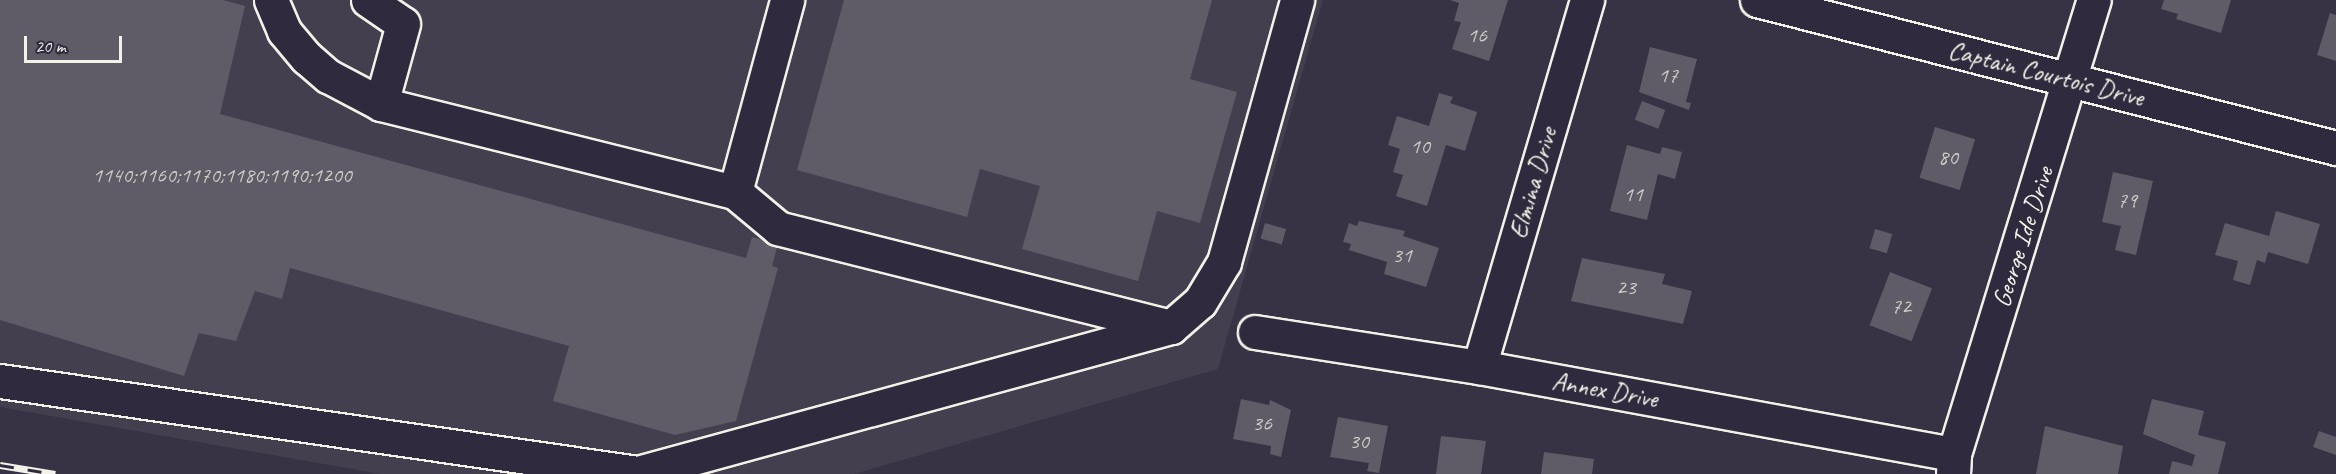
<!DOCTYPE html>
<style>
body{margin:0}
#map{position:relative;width:2336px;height:474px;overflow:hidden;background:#373244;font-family:Caveat,sans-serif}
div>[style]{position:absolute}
.built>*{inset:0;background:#433f4e}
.building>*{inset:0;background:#5f5c67;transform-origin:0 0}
.roads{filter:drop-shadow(2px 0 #f4f1e8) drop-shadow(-2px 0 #f4f1e8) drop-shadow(0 2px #f4f1e8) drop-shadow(0 -2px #f4f1e8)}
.minor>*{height:33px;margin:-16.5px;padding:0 16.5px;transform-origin:16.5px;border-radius:16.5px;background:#2f2a3d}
.rail>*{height:7px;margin-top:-3.5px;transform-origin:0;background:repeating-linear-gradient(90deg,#2f2a3d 0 14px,#f4f1e8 0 28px);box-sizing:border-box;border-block:2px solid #f4f1e8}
span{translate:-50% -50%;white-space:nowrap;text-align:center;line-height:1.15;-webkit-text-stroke:5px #2f2a3d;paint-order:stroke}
.number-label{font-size:22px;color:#cfccc8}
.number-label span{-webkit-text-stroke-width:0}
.street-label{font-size:26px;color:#f4f1e8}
.scale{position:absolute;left:24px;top:36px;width:98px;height:27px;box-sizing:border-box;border:3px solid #f4f1e8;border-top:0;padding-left:8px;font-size:18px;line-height:21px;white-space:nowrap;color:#f4f1e8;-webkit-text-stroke:4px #2f2a3d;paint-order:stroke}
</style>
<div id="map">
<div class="built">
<i style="clip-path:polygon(0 0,1323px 0,1218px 369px,854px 474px,380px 474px,0 407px)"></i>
</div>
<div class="building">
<i style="clip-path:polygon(0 0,223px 0,245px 6px,220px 114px,746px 258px,752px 237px,778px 244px,772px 266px,778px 268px,736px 421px,675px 435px,553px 401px,569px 346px,290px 268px,282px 299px,255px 291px,236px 341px,199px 333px,184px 376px,0 320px)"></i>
<i style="clip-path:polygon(844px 0,1212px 0,1190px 79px,1237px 92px,1200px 223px,1157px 211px,1138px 281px,1022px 249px,1040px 186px,980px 169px,967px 217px,797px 170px)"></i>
<i style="clip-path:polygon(1450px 0,1508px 0,1489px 61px,1452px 49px,1461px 22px,1454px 21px,1459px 3px)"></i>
<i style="clip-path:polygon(2164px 0,2231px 0,2221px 33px,2176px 19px,2178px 14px,2161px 9px)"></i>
<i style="clip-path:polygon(2330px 13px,2336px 15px,2336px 61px,2317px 55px)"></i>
<i style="clip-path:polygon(1650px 47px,1697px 59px,1686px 102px,1691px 103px,1689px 110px,1639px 92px)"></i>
<i style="clip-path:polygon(1439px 93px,1453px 97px,1450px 103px,1477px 112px,1465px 151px,1446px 145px,1427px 206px,1396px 196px,1403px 175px,1393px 172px,1400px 149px,1388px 145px,1397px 116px,1429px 126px)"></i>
<i style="left:1642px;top:101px;width:25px;height:20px;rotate:21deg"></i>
<i style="left:1935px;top:127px;width:42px;height:53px;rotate:17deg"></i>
<i style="clip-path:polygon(1627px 145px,1660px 154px,1662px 147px,1682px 152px,1675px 179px,1658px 174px,1647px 220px,1610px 211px)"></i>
<i style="clip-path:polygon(2113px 172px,2153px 181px,2136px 255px,2115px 250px,2121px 226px,2102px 222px)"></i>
<i style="clip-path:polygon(2276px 211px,2320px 224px,2308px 264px,2268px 252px,2265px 263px,2257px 260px,2250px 285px,2233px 280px,2238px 261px,2215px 255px,2225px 223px,2269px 236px)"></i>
<i style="clip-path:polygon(1359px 221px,1405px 231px,1403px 236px,1439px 248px,1426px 287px,1384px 274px,1387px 262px,1349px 250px,1351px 244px,1343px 242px,1349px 223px,1357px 226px)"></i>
<i style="left:1265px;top:223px;width:22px;height:16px;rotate:16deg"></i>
<i style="left:1875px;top:229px;width:18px;height:20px;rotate:16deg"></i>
<i style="clip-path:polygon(1582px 258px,1665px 274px,1662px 284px,1692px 291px,1683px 324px,1571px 301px)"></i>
<i style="left:1890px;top:272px;width:45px;height:57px;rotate:21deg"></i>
<i style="clip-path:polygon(1241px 399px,1269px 405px,1270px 400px,1291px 410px,1281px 457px,1270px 454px,1271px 446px,1233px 439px)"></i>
<i style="clip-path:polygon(2152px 399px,2204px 411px,2198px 435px,2226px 442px,2218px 474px,2169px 474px,2172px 461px,2192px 466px,2195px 455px,2143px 434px)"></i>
<i style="clip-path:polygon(1338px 417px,1388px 426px,1379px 473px,1367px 471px,1369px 463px,1330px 457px)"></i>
<i style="clip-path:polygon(2045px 426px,2123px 446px,2118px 474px,2036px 474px)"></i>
<i style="clip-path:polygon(2319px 431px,2336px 437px,2336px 455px,2313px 447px)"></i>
<i style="clip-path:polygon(1441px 436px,1486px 441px,1481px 474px,1436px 474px)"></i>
<i style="clip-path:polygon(1544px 452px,1594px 459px,1592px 474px,1541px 474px)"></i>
</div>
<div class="roads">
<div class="minor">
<i style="left:271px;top:0;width:34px;rotate:67deg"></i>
<i style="left:284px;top:31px;width:35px;rotate:50deg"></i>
<i style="left:307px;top:58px;width:28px;rotate:41deg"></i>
<i style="left:328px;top:76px;width:60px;rotate:27.8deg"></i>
<i style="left:381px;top:104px;width:365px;rotate:14deg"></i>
<i style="left:735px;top:192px;width:199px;rotate:-74.8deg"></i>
<i style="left:368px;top:0;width:42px;rotate:34.4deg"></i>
<i style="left:403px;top:24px;width:83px;rotate:105.4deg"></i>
<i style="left:1757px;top:0;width:598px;rotate:14.34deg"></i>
<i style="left:1171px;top:327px;width:38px;rotate:-41deg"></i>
<i style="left:1200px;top:302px;width:47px;rotate:-59deg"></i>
<i style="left:1224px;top:262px;width:272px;rotate:-74.4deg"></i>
<i style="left:1255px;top:332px;width:227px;rotate:8.9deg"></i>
<i style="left:1479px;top:367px;width:483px;rotate:10.4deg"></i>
<i style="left:1479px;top:367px;width:383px;rotate:-73.6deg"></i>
<i style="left:0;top:381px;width:645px;rotate:8.21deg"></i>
<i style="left:638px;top:473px;width:553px;rotate:-15.32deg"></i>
<i style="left:1171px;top:327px;width:405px;rotate:-165.9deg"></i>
<i style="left:778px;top:228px;width:56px;rotate:-140.1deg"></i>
<i style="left:1953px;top:474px;width:20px;rotate:-87deg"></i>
<i style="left:1954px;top:454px;width:475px;rotate:-72.9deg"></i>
</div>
</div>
<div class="rail">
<i style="left:0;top:465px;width:56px;rotate:9.3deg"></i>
</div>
<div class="number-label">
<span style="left:1477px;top:36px">16</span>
<span style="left:1668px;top:76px">17</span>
<span style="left:1420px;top:147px">10</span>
<span style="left:1948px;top:158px">80</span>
<span style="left:222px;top:176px">1140;1160;1170;1180;1190;1200</span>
<span style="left:1633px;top:195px">11</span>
<span style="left:2127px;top:201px">79</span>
<span style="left:1402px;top:256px">31</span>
<span style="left:1626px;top:288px">23</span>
<span style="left:1901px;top:307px">72</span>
<span style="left:1262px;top:424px">36</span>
<span style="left:1359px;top:442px">30</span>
</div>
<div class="street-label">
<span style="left:2046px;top:74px;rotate:14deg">Captain Courtois Drive</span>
<span style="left:1533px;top:183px;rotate:-74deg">Elmina Drive</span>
<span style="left:2023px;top:237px;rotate:-72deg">George Ide Drive</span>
<span style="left:1605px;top:390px;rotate:10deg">Annex Drive</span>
</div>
<div class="scale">20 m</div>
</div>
